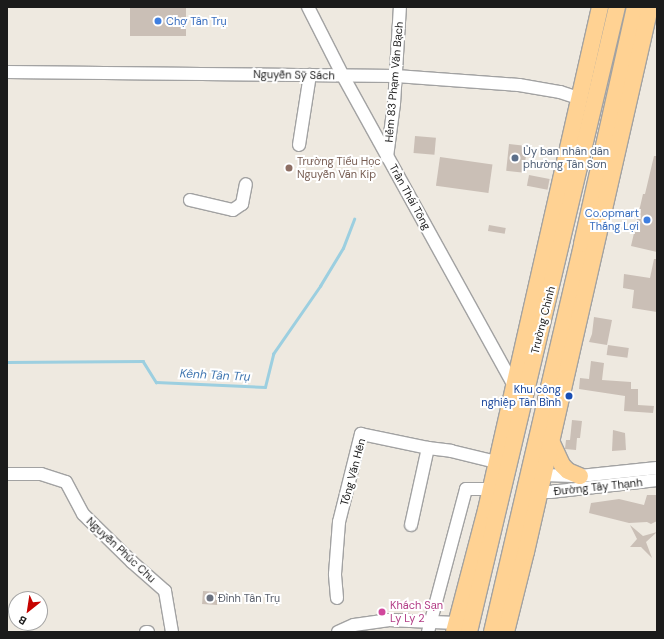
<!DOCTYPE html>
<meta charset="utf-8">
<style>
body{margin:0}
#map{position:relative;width:664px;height:639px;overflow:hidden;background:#eee9e0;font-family:"DM Sans",sans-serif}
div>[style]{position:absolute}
.stream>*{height:2.5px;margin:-1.25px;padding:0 1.25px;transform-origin:1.25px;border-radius:1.25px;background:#9ccfe0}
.building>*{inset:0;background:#cabfb6;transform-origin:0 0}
.roads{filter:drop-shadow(1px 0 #a2a2a2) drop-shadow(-1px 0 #a2a2a2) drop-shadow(0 1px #a2a2a2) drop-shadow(0 -1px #a2a2a2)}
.minor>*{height:12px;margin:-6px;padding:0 6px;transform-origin:6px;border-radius:6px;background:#fff}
.major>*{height:16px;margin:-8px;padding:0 8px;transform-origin:8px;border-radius:8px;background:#ffd293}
.dots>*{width:11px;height:11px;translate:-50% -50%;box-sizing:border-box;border:2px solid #fff;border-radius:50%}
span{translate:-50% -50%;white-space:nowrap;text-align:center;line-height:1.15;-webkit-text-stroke:4px #fff;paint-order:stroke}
.shop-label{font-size:11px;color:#366cbe}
.left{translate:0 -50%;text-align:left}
.right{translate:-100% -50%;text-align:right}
.street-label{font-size:11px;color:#1b1b1b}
.service-label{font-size:11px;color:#4e5e75}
.education-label{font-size:11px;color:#785e54}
.transit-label{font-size:11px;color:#164399}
.worship-label{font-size:11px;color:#5b616d}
.hotel-label{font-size:11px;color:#b23c85}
.water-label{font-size:12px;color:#4177b1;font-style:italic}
.frame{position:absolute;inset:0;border:8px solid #1b1b1b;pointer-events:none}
.north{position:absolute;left:8px;top:591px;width:40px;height:40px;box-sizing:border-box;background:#fff;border:1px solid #a4a4a4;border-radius:50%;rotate:210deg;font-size:11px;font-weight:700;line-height:16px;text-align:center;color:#1b1b1b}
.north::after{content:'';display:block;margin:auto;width:14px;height:18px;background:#c60300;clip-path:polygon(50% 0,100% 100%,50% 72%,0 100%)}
</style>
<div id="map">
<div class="stream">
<i style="left:7px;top:362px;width:136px;rotate:-0.4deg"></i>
<i style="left:143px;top:361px;width:25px;rotate:58deg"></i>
<i style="left:156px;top:382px;width:109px;rotate:2.6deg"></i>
<i style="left:265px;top:387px;width:34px;rotate:-76deg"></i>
<i style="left:273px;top:354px;width:83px;rotate:-55.3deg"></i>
<i style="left:320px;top:286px;width:44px;rotate:-58.8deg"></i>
<i style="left:343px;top:248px;width:31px;rotate:-69deg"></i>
</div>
<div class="building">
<i style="left:130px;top:7px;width:56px;height:29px"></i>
<i style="left:415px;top:136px;width:21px;height:17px;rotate:5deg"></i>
<i style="left:509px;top:144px;width:18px;height:27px;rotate:6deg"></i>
<i style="clip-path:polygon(654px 156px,657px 156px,657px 252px,631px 246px,643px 194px,645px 194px)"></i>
<i style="left:440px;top:157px;width:53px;height:29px;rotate:8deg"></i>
<i style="left:529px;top:175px;width:21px;height:11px;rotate:11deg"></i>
<i style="left:489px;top:225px;width:17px;height:6px;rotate:10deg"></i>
<i style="clip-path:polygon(654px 259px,657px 259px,657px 312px,632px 308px,634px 290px,623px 288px,624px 274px,650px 278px)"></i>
<i style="clip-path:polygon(594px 317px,612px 320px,607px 345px,589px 342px,592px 334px)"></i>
<i style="left:608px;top:345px;width:21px;height:10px;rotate:8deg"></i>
<i style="clip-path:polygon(591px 361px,604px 363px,602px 380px,631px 382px,631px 389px,638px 389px,638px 405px,654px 406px,653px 413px,624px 411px,625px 396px,579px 389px,580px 378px,589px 379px)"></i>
<i style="clip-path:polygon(572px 420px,582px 421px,580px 438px,577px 438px,576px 450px,565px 449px,566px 440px,570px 440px)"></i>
<i style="clip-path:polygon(613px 430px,625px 433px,626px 450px,612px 451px)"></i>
<i style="clip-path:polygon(647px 495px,657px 495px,657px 521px,651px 524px,647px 522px,629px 523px,589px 513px,591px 503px,619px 499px,644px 505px)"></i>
<i style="clip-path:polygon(630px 525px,643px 536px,657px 532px,646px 542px,652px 558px,641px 547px,630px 547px,637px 539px)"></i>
<i style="left:203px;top:591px;width:15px;height:13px;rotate:4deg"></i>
</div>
<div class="roads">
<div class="minor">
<i style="left:308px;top:7px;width:77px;rotate:63.1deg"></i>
<i style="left:343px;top:76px;width:354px;rotate:61.1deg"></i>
<i style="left:7px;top:72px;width:389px;rotate:0.6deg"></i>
<i style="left:396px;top:76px;width:123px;rotate:4.2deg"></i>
<i style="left:519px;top:85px;width:42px;rotate:9.7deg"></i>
<i style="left:560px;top:92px;width:20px;rotate:18deg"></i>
<i style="left:299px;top:145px;width:71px;rotate:-81.1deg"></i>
<i style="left:387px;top:157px;width:53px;rotate:-82.5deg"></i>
<i style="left:394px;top:104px;width:97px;rotate:-86.5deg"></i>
<i style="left:190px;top:200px;width:44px;rotate:13.1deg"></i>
<i style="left:233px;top:210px;width:11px;rotate:-34deg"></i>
<i style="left:242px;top:204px;width:20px;rotate:-79deg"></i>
<i style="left:7px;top:474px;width:34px"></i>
<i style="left:41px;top:474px;width:26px;rotate:18deg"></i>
<i style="left:66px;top:482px;width:36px;rotate:62deg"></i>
<i style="left:83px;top:514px;width:69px;rotate:44.4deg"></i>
<i style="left:132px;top:562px;width:44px;rotate:41.3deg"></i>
<i style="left:165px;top:591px;width:42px;rotate:80.3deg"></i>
<i style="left:544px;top:475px;width:36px;rotate:2deg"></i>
<i style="left:580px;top:476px;width:77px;rotate:-5.9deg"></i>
<i style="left:540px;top:492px;width:10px"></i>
<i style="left:550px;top:492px;width:108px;rotate:-6.4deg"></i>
<i style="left:411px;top:525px;width:79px;rotate:-77.6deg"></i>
<i style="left:337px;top:598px;width:24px;rotate:-95deg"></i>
<i style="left:335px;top:574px;width:52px;rotate:-85.6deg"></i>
<i style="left:339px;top:522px;width:91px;rotate:-76deg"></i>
<i style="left:361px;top:434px;width:68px;rotate:11.8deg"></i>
<i style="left:428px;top:448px;width:23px;rotate:7deg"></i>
<i style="left:451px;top:451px;width:46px;rotate:13.7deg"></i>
<i style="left:146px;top:632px;width:2px"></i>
<i style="left:338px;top:632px;width:17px;rotate:-24deg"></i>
<i style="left:354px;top:625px;width:34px;rotate:-8deg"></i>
<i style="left:388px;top:620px;width:68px;rotate:2.5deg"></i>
<i style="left:428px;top:632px;width:148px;rotate:-75.1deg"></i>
<i style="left:466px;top:489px;width:24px"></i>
</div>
<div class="major">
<i style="left:551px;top:441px;width:26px;rotate:65deg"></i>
<i style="left:562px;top:465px;width:8px;rotate:45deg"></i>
<i style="left:568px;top:471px;width:13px;rotate:23deg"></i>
<i style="left:454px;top:632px;width:126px;rotate:-75.3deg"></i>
<i style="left:486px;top:510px;width:516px;rotate:-77.23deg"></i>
<i style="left:469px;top:632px;width:642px;rotate:-76.68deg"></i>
<i style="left:492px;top:632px;width:398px;rotate:-76.9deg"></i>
<i style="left:582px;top:244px;width:243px;rotate:-77.4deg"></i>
<i style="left:506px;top:632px;width:82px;rotate:-76deg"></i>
<i style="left:526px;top:552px;width:559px;rotate:-77.18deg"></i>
</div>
</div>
<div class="dots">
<i style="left:158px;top:21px;background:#3f7fe0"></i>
<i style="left:515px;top:158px;background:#5c6f8a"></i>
<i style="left:289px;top:168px;background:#8d6e63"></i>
<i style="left:647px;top:220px;background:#3f7fe0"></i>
<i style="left:569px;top:396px;background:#1a4fb4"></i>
<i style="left:210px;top:598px;background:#6b7280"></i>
<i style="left:382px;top:612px;background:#d1479c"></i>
</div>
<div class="shop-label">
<span class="left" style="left:166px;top:21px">Chợ Tân Trụ</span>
<span class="right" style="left:639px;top:220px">Co.opmart<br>Thắng Lợi</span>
</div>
<div class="street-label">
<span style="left:294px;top:75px;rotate:1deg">Nguyễn Sỹ Sách</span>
<span style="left:394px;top:82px;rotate:-85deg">Hẻm 83 Phạm Văn Bạch</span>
<span style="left:410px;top:197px;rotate:61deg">Trần Thái Tông</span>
<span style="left:543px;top:320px;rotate:-76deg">Trường Chinh</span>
<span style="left:353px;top:472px;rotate:-75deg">Tống Văn Hên</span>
<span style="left:598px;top:487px;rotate:-6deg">Đường Tây Thạnh</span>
<span style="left:121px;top:550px;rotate:43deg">Nguyễn Phúc Chu</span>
</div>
<div class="service-label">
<span class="left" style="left:523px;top:158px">Ủy ban nhân dân<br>phường Tân Sơn</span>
</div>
<div class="education-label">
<span class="left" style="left:297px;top:168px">Trường Tiểu Học<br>Nguyễn Văn Kip</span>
</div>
<div class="transit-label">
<span class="right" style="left:561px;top:396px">Khu công<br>nghiệp Tân Bình</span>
</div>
<div class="worship-label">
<span class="left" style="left:218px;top:598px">Đình Tân Trụ</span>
</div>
<div class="hotel-label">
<span class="left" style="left:390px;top:612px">Khách Sạn<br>Ly Ly 2</span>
</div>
<div class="water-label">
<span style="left:215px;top:376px;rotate:3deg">Kênh Tân Trụ</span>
</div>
<div class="frame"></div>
<div class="north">B</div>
</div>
